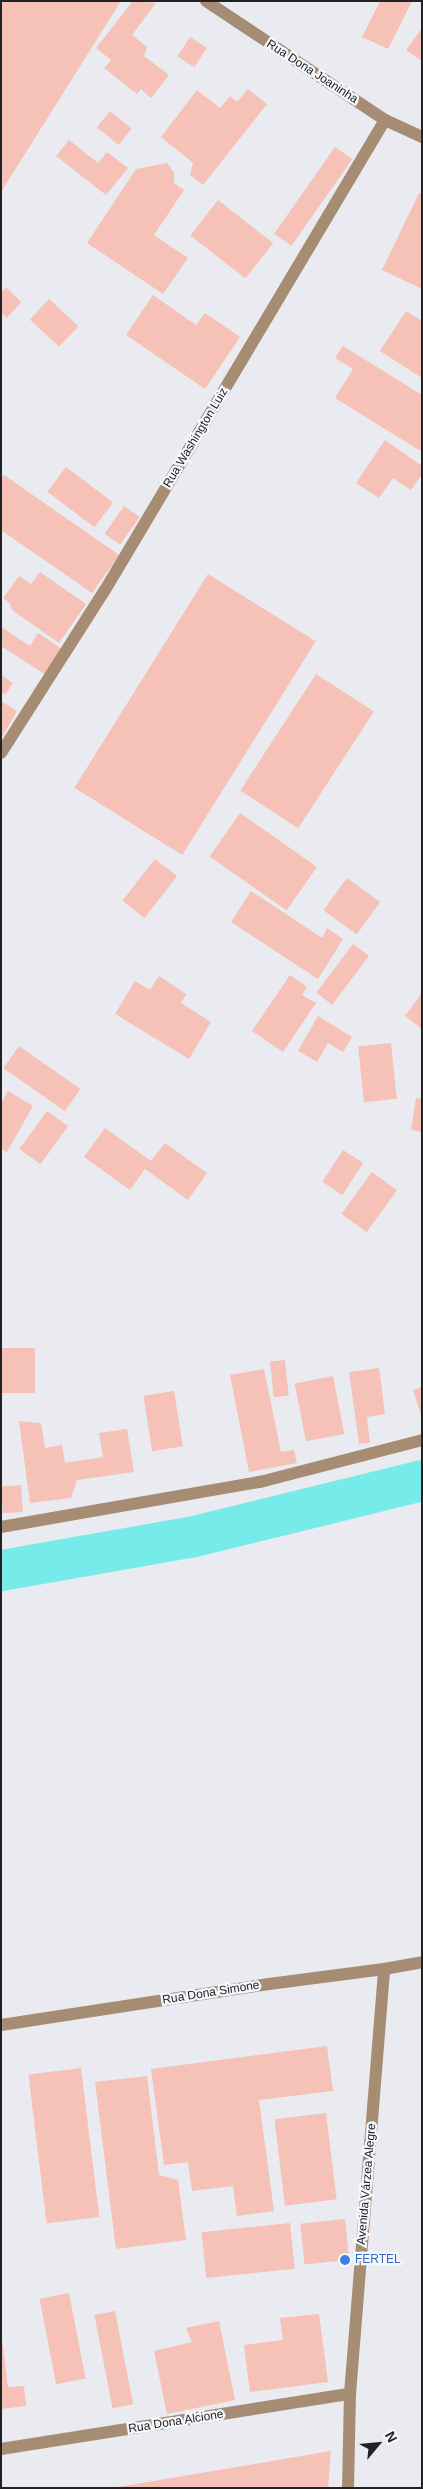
<!DOCTYPE html>
<meta charset="utf-8">
<style>
body{margin:0}
#map{position:relative;width:423px;height:2489px;overflow:hidden;background:#e9ebf0;font-family:Helvetica,sans-serif}
div>[style]{position:absolute}
.canal>*{height:41px;margin:-20.5px;padding:0 20.5px;transform-origin:20.5px;border-radius:20.5px;background:#77eaea}
.building>*{inset:0;background:#f6c1b6;transform-origin:0 0}
.minor>*{height:12px;margin:-6px;padding:0 6px;transform-origin:6px;border-radius:6px;background:#a78c74}
.dots>*{width:14px;height:14px;translate:-50% -50%;box-sizing:border-box;border:2px solid #f6f8fe;border-radius:50%}
span{translate:-50% -50%;white-space:nowrap;text-align:center;line-height:1.15;-webkit-text-stroke:4.5px #f6f8fe;paint-order:stroke}
.street-label{font-size:12px;color:#212224}
.shop-label{font-size:12px;color:#366cbe}
.left{translate:0 -50%;text-align:left}
.frame{position:absolute;inset:0;border:2px solid #212224;pointer-events:none}
.north{position:absolute;left:353px;top:2419px;width:50px;height:50px;-webkit-text-stroke:4px #f6f8fe;paint-order:stroke;rotate:62deg;font-size:14px;font-weight:700;line-height:20px;text-align:center;color:#212224}
.north::after{content:'';display:block;margin:auto;width:18px;height:22px;background:#212224;clip-path:polygon(50% 0,100% 100%,50% 72%,0 100%)}
</style>
<div id="map">
<div class="canal">
<i style="left:1px;top:1570px;width:196px;rotate:-10deg"></i>
<i style="left:194px;top:1536px;width:235px;rotate:-13.8deg"></i>
</div>
<div class="building">
<i style="clip-path:polygon(1px 1px,121px 1px,1px 192px)"></i>
<i style="clip-path:polygon(133px 1px,156px 3px,132px 35px,147px 47px,144px 56px,169px 75px,151px 98px,141px 89px,137px 94px,104px 68px,111px 60px,96px 48px)"></i>
<i style="clip-path:polygon(380px 1px,412px 1px,388px 49px,362px 37px)"></i>
<i style="clip-path:polygon(422px 28px,422px 61px,406px 50px)"></i>
<i style="left:190px;top:37px;width:20px;height:23px;rotate:33deg"></i>
<i style="clip-path:polygon(248px 89px,267px 104px,203px 185px,190px 175px,193px 163px,161px 137px,197px 90px,220px 108px,230px 96px,237px 102px)"></i>
<i style="left:110px;top:111px;width:28px;height:21px;rotate:39deg"></i>
<i style="clip-path:polygon(69px 140px,98px 163px,107px 152px,128px 168px,106px 195px,56px 156px)"></i>
<i style="left:335px;top:147px;width:21px;height:106px;rotate:35deg"></i>
<i style="clip-path:polygon(167px 163px,174px 173px,174px 183px,184px 190px,154px 235px,188px 258px,163px 294px,87px 243px,136px 169px)"></i>
<i style="clip-path:polygon(419px 193px,422px 194px,422px 289px,382px 270px)"></i>
<i style="left:218px;top:200px;width:70px;height:45px;rotate:38deg"></i>
<i style="clip-path:polygon(6px 287px,21px 302px,7px 318px,1px 313px,1px 293px)"></i>
<i style="clip-path:polygon(153px 295px,196px 325px,205px 313px,240px 337px,205px 389px,126px 335px)"></i>
<i style="left:49px;top:299px;width:40px;height:28px;rotate:43deg"></i>
<i style="clip-path:polygon(406px 311px,422px 321px,422px 378px,380px 351px)"></i>
<i style="clip-path:polygon(343px 346px,422px 395px,422px 452px,335px 398px,353px 369px,335px 358px)"></i>
<i style="clip-path:polygon(385px 440px,422px 466px,422px 474px,411px 490px,393px 478px,379px 498px,356px 483px)"></i>
<i style="left:66px;top:467px;width:59px;height:31px;rotate:37deg"></i>
<i style="clip-path:polygon(4px 475px,119px 555px,92px 593px,1px 530px,1px 479px)"></i>
<i style="left:124px;top:506px;width:19px;height:34px;rotate:35deg"></i>
<i style="clip-path:polygon(40px 572px,86px 604px,59px 643px,12px 610px,10px 603px,3px 598px,19px 576px,31px 584px)"></i>
<i style="left:208px;top:574px;width:127px;height:252px;rotate:32deg"></i>
<i style="clip-path:polygon(1px 627px,30px 646px,38px 633px,62px 649px,46px 675px,1px 646px)"></i>
<i style="left:316px;top:674px;width:69px;height:139px;rotate:33deg"></i>
<i style="clip-path:polygon(1px 675px,13px 683px,5px 695px,1px 692px)"></i>
<i style="clip-path:polygon(1px 701px,17px 711px,1px 739px)"></i>
<i style="left:240px;top:813px;width:94px;height:53px;rotate:35deg"></i>
<i style="left:155px;top:859px;width:28px;height:53px;rotate:38deg"></i>
<i style="left:347px;top:878px;width:41px;height:40px;rotate:36deg"></i>
<i style="clip-path:polygon(251px 891px,322px 938px,327px 928px,343px 939px,318px 979px,231px 922px)"></i>
<i style="left:353px;top:944px;width:20px;height:61px;rotate:37deg"></i>
<i style="clip-path:polygon(290px 975px,307px 987px,302px 995px,316px 1003px,283px 1052px,252px 1031px)"></i>
<i style="clip-path:polygon(159px 976px,186px 994px,181px 1003px,211px 1022px,189px 1059px,115px 1014px,135px 981px,150px 990px)"></i>
<i style="clip-path:polygon(422px 993px,422px 1029px,405px 1016px)"></i>
<i style="clip-path:polygon(318px 1016px,352px 1037px,343px 1052px,328px 1043px,317px 1062px,298px 1051px)"></i>
<i style="left:391px;top:1043px;width:56px;height:33px;rotate:84deg"></i>
<i style="left:19px;top:1046px;width:75px;height:27px;rotate:35deg"></i>
<i style="clip-path:polygon(8px 1091px,33px 1106px,7px 1152px,1px 1149px,1px 1104px)"></i>
<i style="clip-path:polygon(416px 1098px,422px 1099px,422px 1132px,411px 1130px)"></i>
<i style="left:47px;top:1111px;width:26px;height:47px;rotate:36deg"></i>
<i style="clip-path:polygon(105px 1128px,151px 1161px,165px 1143px,207px 1173px,188px 1200px,145px 1169px,130px 1190px,84px 1157px)"></i>
<i style="left:343px;top:1150px;width:24px;height:38px;rotate:33deg"></i>
<i style="left:372px;top:1172px;width:31px;height:52px;rotate:36deg"></i>
<i style="left:1px;top:1348px;width:34px;height:45px"></i>
<i style="left:285px;top:1360px;width:36px;height:15px;rotate:84deg"></i>
<i style="clip-path:polygon(379px 1368px,385px 1414px,367px 1417px,370px 1443px,359px 1444px,349px 1372px)"></i>
<i style="clip-path:polygon(264px 1369px,281px 1452px,294px 1450px,297px 1463px,249px 1472px,230px 1375px)"></i>
<i style="left:333px;top:1376px;width:59px;height:39px;rotate:79deg"></i>
<i style="clip-path:polygon(422px 1387px,422px 1415px,421px 1415px,413px 1390px)"></i>
<i style="left:174px;top:1391px;width:56px;height:31px;rotate:81deg"></i>
<i style="clip-path:polygon(19px 1421px,41px 1423px,45px 1448px,62px 1445px,65px 1463px,103px 1457px,99px 1433px,127px 1429px,134px 1472px,77px 1480px,71px 1498px,30px 1503px)"></i>
<i style="left:21px;top:1485px;width:27px;height:20px;rotate:86deg"></i>
<i style="clip-path:polygon(327px 2046px,333px 2091px,259px 2100px,274px 2211px,237px 2216px,233px 2186px,192px 2191px,188px 2162px,164px 2165px,151px 2069px)"></i>
<i style="left:81px;top:2068px;width:150px;height:53px;rotate:83deg"></i>
<i style="clip-path:polygon(147px 2076px,159px 2175px,178px 2180px,186px 2240px,116px 2249px,95px 2082px)"></i>
<i style="left:326px;top:2113px;width:87px;height:52px;rotate:83deg"></i>
<i style="left:345px;top:2219px;width:41px;height:45px;rotate:84deg"></i>
<i style="left:290px;top:2223px;width:46px;height:89px;rotate:84deg"></i>
<i style="left:69px;top:2293px;width:87px;height:30px;rotate:79deg"></i>
<i style="left:115px;top:2311px;width:95px;height:21px;rotate:79deg"></i>
<i style="clip-path:polygon(319px 2314px,328px 2382px,250px 2392px,244px 2345px,283px 2340px,280px 2318px)"></i>
<i style="clip-path:polygon(219px 2321px,235px 2400px,167px 2414px,154px 2351px,192px 2342px,186px 2328px)"></i>
<i style="clip-path:polygon(1px 2330px,8px 2387px,24px 2386px,26px 2406px,1px 2409px)"></i>
<i style="clip-path:polygon(331px 2451px,328px 2488px,118px 2488px,118px 2487px)"></i>
</div>
<div class="minor">
<i style="left:206px;top:1px;width:215px;rotate:33.6deg"></i>
<i style="left:385px;top:120px;width:41px;rotate:24.7deg"></i>
<i style="left:1px;top:753px;width:193px;rotate:-57.5deg"></i>
<i style="left:105px;top:590px;width:547px;rotate:-59.22deg"></i>
<i style="left:1px;top:1527px;width:263px;rotate:-9.9deg"></i>
<i style="left:260px;top:1482px;width:167px;rotate:-14.5deg"></i>
<i style="left:1px;top:2025px;width:271px;rotate:-8.7deg"></i>
<i style="left:269px;top:1984px;width:116px;rotate:-7.4deg"></i>
<i style="left:384px;top:1969px;width:39px;rotate:-10deg"></i>
<i style="left:1px;top:2449px;width:353px;rotate:-9deg"></i>
<i style="left:348px;top:2488px;width:94px;rotate:-88.8deg"></i>
<i style="left:350px;top:2394px;width:426px;rotate:-85.4deg"></i>
</div>
<div class="dots">
<i style="left:345px;top:2260px;background:#3f7fe0"></i>
</div>
<div class="street-label">
<span style="left:312px;top:72px;rotate:33deg">Rua Dona Joaninha</span>
<span style="left:196px;top:438px;rotate:-59deg">Rua Washington Luiz</span>
<span style="left:211px;top:1993px;rotate:-9deg">Rua Dona Simone</span>
<span style="left:367px;top:2184px;rotate:-85deg">Avenida Várzea Alegre</span>
<span style="left:176px;top:2422px;rotate:-9deg">Rua Dona Alcione</span>
</div>
<div class="shop-label">
<span class="left" style="left:355px;top:2260px">FERTEL</span>
</div>
<div class="frame"></div>
<div class="north">N</div>
</div>
